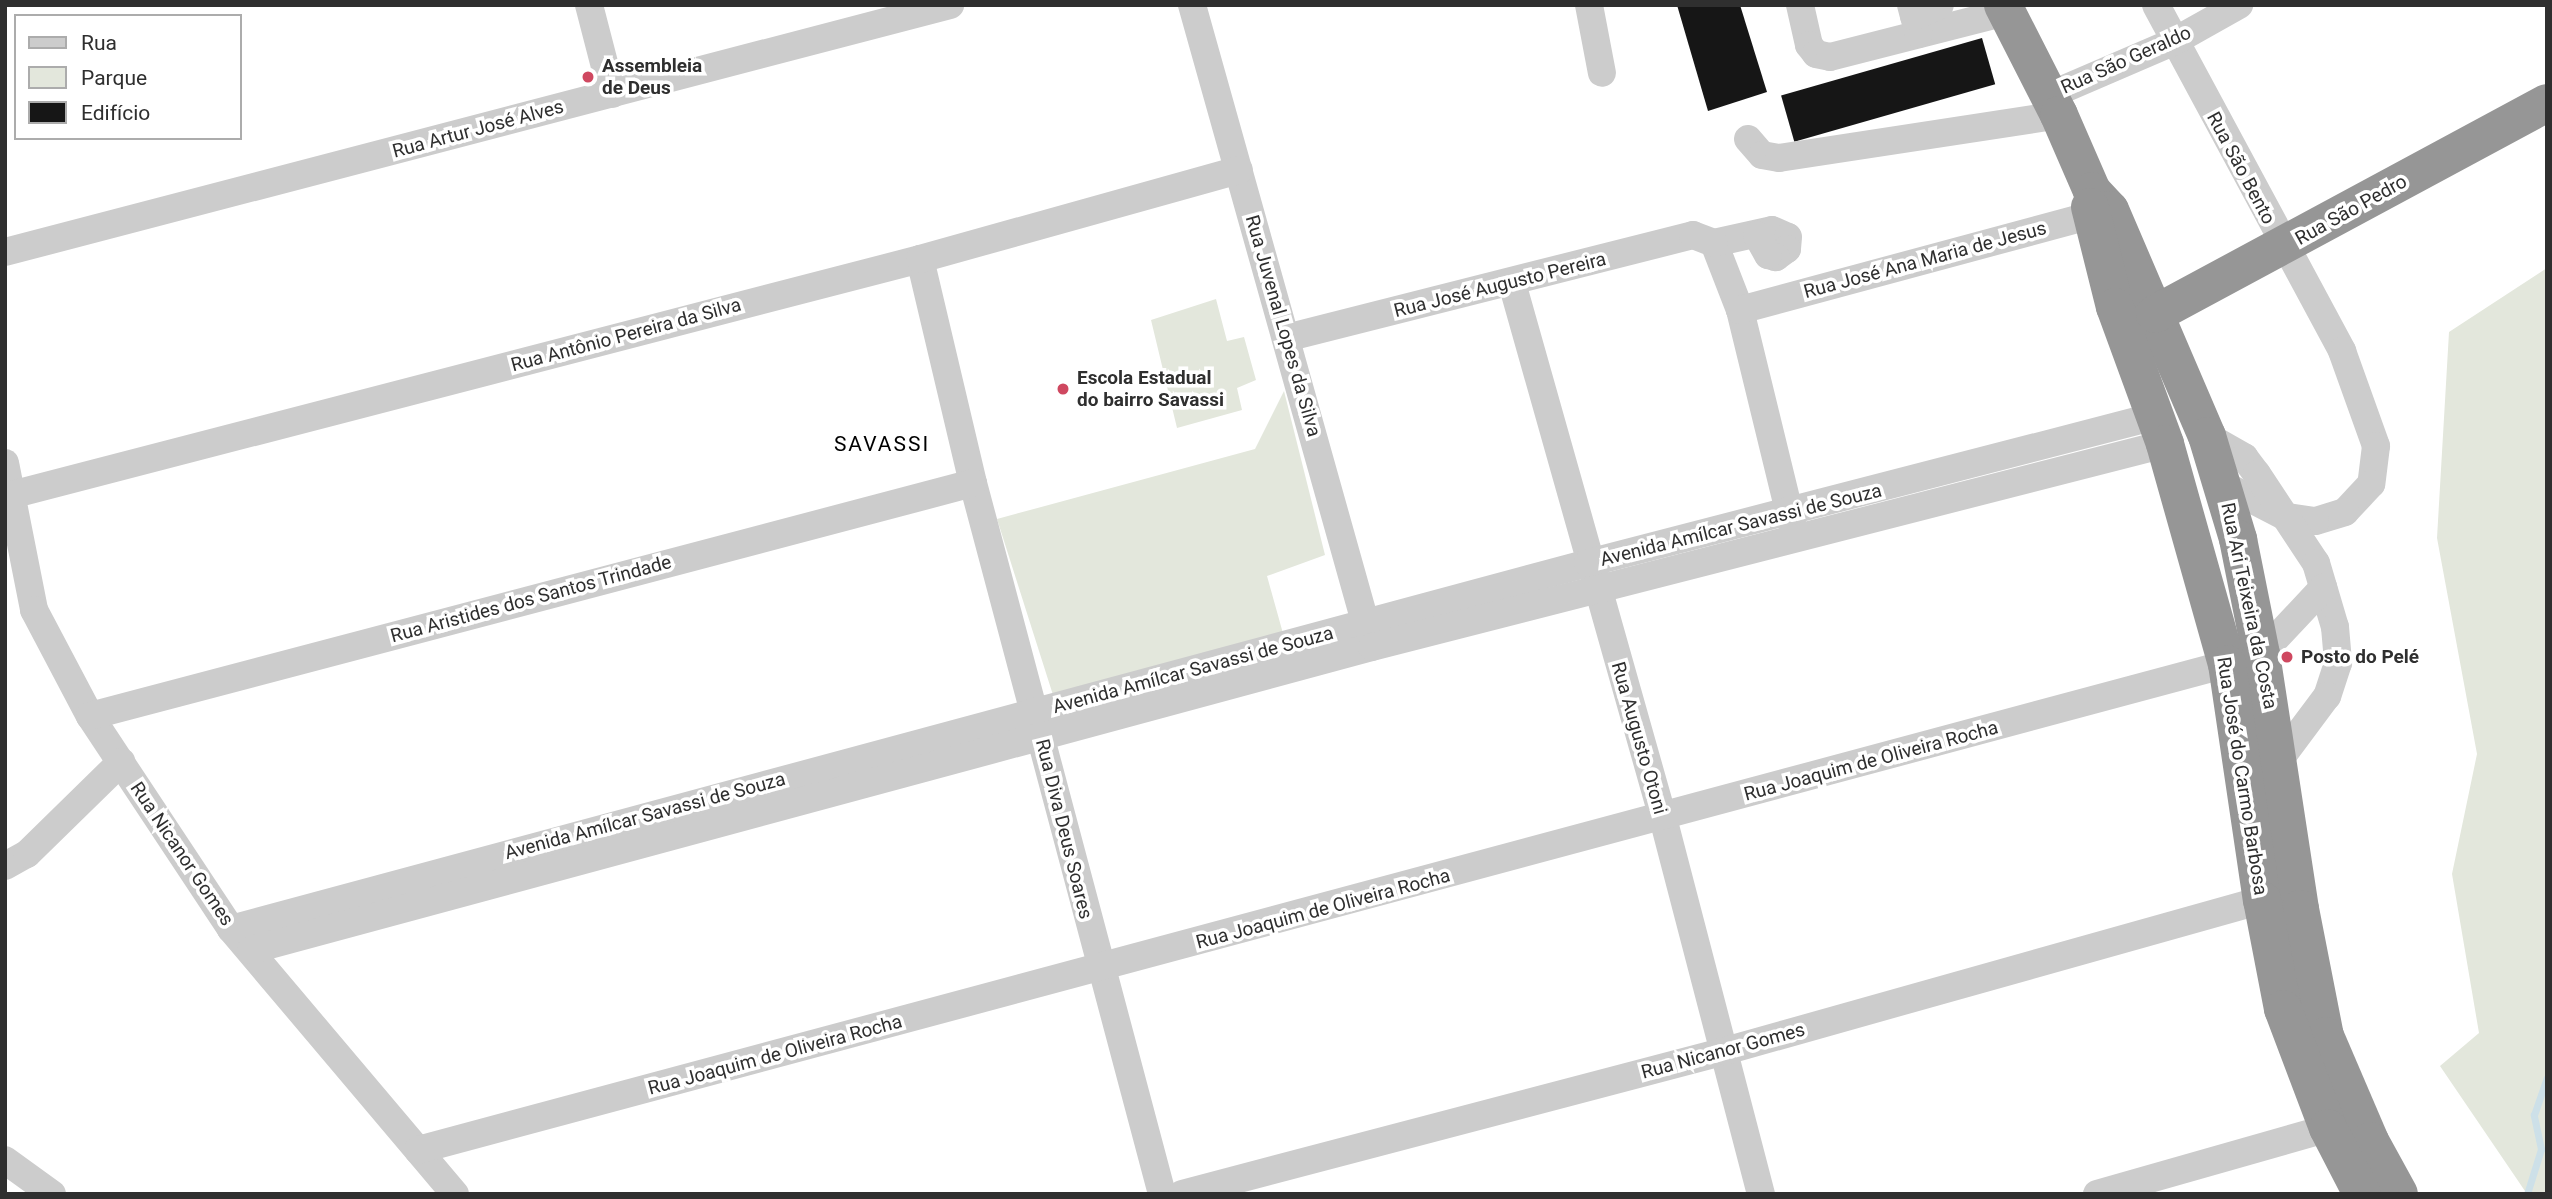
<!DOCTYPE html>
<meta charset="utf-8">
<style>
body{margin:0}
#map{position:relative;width:2552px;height:1199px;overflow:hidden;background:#fff;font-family:Roboto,sans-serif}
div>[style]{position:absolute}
.green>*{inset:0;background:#e3e7dc}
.stream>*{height:7px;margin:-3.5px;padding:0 3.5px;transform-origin:3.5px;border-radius:3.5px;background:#cde0e8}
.building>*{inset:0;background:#161616;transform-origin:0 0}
.minor>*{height:28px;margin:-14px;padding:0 14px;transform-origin:14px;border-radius:14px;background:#ccc}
.highway>*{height:38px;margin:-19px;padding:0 19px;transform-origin:19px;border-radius:19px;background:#969696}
.dots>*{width:19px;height:19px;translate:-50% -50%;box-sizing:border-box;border:4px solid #fff;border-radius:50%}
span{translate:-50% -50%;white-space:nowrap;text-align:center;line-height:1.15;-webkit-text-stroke:7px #fff;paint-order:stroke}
.street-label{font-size:19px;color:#2f2f2f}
.poi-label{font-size:19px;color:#2f2f2f;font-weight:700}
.left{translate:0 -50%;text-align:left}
.neighbourhood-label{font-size:21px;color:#000;letter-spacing:2px}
.frame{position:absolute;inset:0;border:7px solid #2f2f2f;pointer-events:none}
.legend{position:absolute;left:14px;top:14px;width:228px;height:126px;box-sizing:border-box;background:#fff;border:2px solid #acacac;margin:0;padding:9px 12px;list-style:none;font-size:21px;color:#2f2f2f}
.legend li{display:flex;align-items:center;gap:14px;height:35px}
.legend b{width:35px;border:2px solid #acacac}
</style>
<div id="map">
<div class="green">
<i style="clip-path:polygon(2547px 268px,2547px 1194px,2527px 1194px,2440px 1066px,2479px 1033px,2452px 874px,2477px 754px,2437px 538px,2449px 332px)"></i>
<i style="clip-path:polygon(1216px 299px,1227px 341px,1244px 337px,1256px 380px,1237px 388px,1242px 410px,1177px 428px,1151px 320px)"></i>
<i style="clip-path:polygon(1284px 391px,1325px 555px,1267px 576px,1284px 637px,1053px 695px,997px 519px,1255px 449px)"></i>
</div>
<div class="stream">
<i style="left:2527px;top:1194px;width:47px;rotate:-72.7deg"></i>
<i style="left:2541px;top:1149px;width:35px;rotate:-102deg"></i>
<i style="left:2534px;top:1115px;width:39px;rotate:-71deg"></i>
</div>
<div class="building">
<i style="clip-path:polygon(1677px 5px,1740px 5px,1767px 92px,1708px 111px)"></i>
<i style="left:1982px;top:38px;width:48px;height:209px;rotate:74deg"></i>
</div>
<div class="minor">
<i style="left:589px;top:5px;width:92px;rotate:75.5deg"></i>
<i style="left:1192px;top:5px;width:663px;rotate:74.33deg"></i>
<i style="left:1589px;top:5px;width:69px;rotate:79.2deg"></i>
<i style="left:1800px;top:5px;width:41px;rotate:77.3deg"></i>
<i style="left:1809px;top:45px;width:11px;rotate:52deg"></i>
<i style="left:1816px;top:54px;width:14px;rotate:12deg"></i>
<i style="left:1830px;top:57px;width:183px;rotate:-14.3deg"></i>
<i style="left:1911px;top:5px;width:30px;rotate:75deg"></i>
<i style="left:2156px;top:5px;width:393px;rotate:61.7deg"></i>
<i style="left:2342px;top:351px;width:101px;rotate:70.3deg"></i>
<i style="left:2376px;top:446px;width:38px;rotate:97deg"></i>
<i style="left:2371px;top:484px;width:38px;rotate:133deg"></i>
<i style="left:2345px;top:512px;width:31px;rotate:163deg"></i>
<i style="left:2315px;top:521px;width:29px;rotate:-172deg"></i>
<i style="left:2286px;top:517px;width:72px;rotate:-152.7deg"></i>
<i style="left:1914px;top:16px;width:28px;rotate:-23deg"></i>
<i style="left:2050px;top:95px;width:134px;rotate:-23.3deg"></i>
<i style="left:2173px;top:42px;width:76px;rotate:-29.3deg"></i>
<i style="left:1748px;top:139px;width:21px;rotate:49deg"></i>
<i style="left:1762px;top:155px;width:17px;rotate:10deg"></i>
<i style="left:1779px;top:158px;width:283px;rotate:-8.7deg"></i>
<i style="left:1714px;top:243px;width:72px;rotate:68.8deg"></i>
<i style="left:1740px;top:310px;width:228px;rotate:76.3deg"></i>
<i style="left:1714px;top:243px;width:59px;rotate:-12.6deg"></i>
<i style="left:1772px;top:230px;width:17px;rotate:24deg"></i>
<i style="left:1788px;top:237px;width:12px;rotate:95deg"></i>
<i style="left:1787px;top:249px;width:14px;rotate:144deg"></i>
<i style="left:1776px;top:257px;width:8px;rotate:-166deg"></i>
<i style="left:1768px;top:255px;width:23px;rotate:-119deg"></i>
<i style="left:5px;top:252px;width:977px;rotate:-14.65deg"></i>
<i style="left:920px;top:259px;width:230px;rotate:76.7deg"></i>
<i style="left:973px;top:483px;width:736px;rotate:75.11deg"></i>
<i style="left:1512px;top:283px;width:556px;rotate:74.24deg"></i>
<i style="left:1663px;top:818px;width:389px;rotate:75.4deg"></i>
<i style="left:1740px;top:310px;width:383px;rotate:-15.1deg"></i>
<i style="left:1286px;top:338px;width:420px;rotate:-14.2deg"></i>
<i style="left:1693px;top:235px;width:22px;rotate:21deg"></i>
<i style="left:2207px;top:436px;width:43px;rotate:29.6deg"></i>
<i style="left:2244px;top:457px;width:21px;rotate:53deg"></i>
<i style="left:2257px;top:474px;width:107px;rotate:56.5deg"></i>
<i style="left:2316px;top:563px;width:67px;rotate:73.5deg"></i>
<i style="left:2335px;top:627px;width:36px;rotate:85deg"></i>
<i style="left:2338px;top:663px;width:35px;rotate:108deg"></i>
<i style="left:2327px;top:696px;width:79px;rotate:126.7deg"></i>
<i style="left:5px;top:463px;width:150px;rotate:78.8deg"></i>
<i style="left:34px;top:610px;width:120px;rotate:62.2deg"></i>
<i style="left:90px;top:716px;width:255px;rotate:56.5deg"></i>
<i style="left:231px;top:929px;width:347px;rotate:49.8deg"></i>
<i style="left:11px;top:495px;width:939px;rotate:-14.55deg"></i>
<i style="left:920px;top:259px;width:331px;rotate:-15.6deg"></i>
<i style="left:2261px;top:654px;width:91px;rotate:-46.8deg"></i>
<i style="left:90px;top:716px;width:913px;rotate:-14.78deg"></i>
<i style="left:5px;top:866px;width:25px;rotate:-29deg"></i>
<i style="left:27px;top:854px;width:132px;rotate:-44.4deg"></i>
<i style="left:231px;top:929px;width:1405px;rotate:-15.09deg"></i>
<i style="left:1588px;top:563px;width:587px;rotate:-14.51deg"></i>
<i style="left:251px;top:950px;width:1161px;rotate:-15.13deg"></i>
<i style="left:1372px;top:647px;width:819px;rotate:-14.36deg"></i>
<i style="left:418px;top:1150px;width:1873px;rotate:-15.04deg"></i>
<i style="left:5px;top:1160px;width:58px;rotate:35.9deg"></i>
<i style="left:1182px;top:1194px;width:562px;rotate:-14.75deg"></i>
<i style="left:1725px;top:1051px;width:558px;rotate:-15.71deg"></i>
<i style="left:2097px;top:1194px;width:240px;rotate:-15.9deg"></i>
</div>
<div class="highway">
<i style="left:2003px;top:5px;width:123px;rotate:63deg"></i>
<i style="left:2059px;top:115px;width:83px;rotate:66.5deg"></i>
<i style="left:2092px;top:191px;width:26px;rotate:47deg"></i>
<i style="left:2110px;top:210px;width:246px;rotate:66.8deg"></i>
<i style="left:2207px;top:436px;width:108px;rotate:73.2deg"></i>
<i style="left:2238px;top:539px;width:117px;rotate:78.7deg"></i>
<i style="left:2261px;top:654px;width:258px;rotate:81.3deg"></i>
<i style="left:2300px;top:909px;width:129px;rotate:78.9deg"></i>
<i style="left:2325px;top:1036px;width:114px;rotate:66.8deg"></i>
<i style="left:2370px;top:1141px;width:60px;rotate:61.3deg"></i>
<i style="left:2090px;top:207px;width:103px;rotate:76deg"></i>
<i style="left:2115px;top:307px;width:146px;rotate:69.9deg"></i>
<i style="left:2165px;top:444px;width:229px;rotate:74.3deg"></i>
<i style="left:2227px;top:664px;width:239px;rotate:81.6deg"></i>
<i style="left:2262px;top:900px;width:111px;rotate:79.1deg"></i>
<i style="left:2283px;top:1009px;width:127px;rotate:69.3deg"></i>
<i style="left:2328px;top:1128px;width:74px;rotate:62.7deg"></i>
<i style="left:2155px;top:314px;width:445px;rotate:-28.3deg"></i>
</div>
<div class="dots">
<i style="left:588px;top:77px;background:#cf4860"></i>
<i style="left:1063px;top:389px;background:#cf4860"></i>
<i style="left:2287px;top:657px;background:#cf4860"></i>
</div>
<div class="street-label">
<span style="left:2126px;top:60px;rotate:-24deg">Rua São Geraldo</span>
<span style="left:478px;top:129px;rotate:-15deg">Rua Artur José Alves</span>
<span style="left:2241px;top:168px;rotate:62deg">Rua São Bento</span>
<span style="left:2351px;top:210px;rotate:-29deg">Rua São Pedro</span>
<span style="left:1925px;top:260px;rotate:-15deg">Rua José Ana Maria de Jesus</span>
<span style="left:1500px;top:285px;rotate:-14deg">Rua José Augusto Pereira</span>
<span style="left:1283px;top:326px;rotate:74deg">Rua Juvenal Lopes da Silva</span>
<span style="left:626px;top:335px;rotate:-15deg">Rua Antônio Pereira da Silva</span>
<span style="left:1741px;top:525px;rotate:-14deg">Avenida Amílcar Savassi de Souza</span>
<span style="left:531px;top:599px;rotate:-15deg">Rua Aristides dos Santos Trindade</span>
<span style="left:2249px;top:606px;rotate:78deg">Rua Ari Teixeira da Costa</span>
<span style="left:1193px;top:670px;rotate:-15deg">Avenida Amílcar Savassi de Souza</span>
<span style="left:1639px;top:738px;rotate:74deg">Rua Augusto Otoni</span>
<span style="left:1871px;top:761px;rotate:-15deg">Rua Joaquim de Oliveira Rocha</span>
<span style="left:2242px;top:776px;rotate:81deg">Rua José do Carmo Barbosa</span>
<span style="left:645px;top:816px;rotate:-15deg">Avenida Amílcar Savassi de Souza</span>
<span style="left:1064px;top:829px;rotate:76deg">Rua Diva Deus Soares</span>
<span style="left:182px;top:854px;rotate:56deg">Rua Nicanor Gomes</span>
<span style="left:1323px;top:909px;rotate:-15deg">Rua Joaquim de Oliveira Rocha</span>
<span style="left:1723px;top:1051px;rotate:-15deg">Rua Nicanor Gomes</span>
<span style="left:775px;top:1055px;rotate:-15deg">Rua Joaquim de Oliveira Rocha</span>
</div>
<div class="poi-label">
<span class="left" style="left:602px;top:77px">Assembleia<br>de Deus</span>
<span class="left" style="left:1077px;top:389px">Escola Estadual<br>do bairro Savassi</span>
<span class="left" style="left:2301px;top:657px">Posto do Pelé</span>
</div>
<div class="neighbourhood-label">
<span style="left:882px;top:444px">SAVASSI</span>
</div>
<div class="frame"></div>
<ul class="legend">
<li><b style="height:9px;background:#ccc"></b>Rua</li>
<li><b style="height:19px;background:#e3e7dc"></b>Parque</li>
<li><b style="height:19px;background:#161616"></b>Edifício</li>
</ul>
</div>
